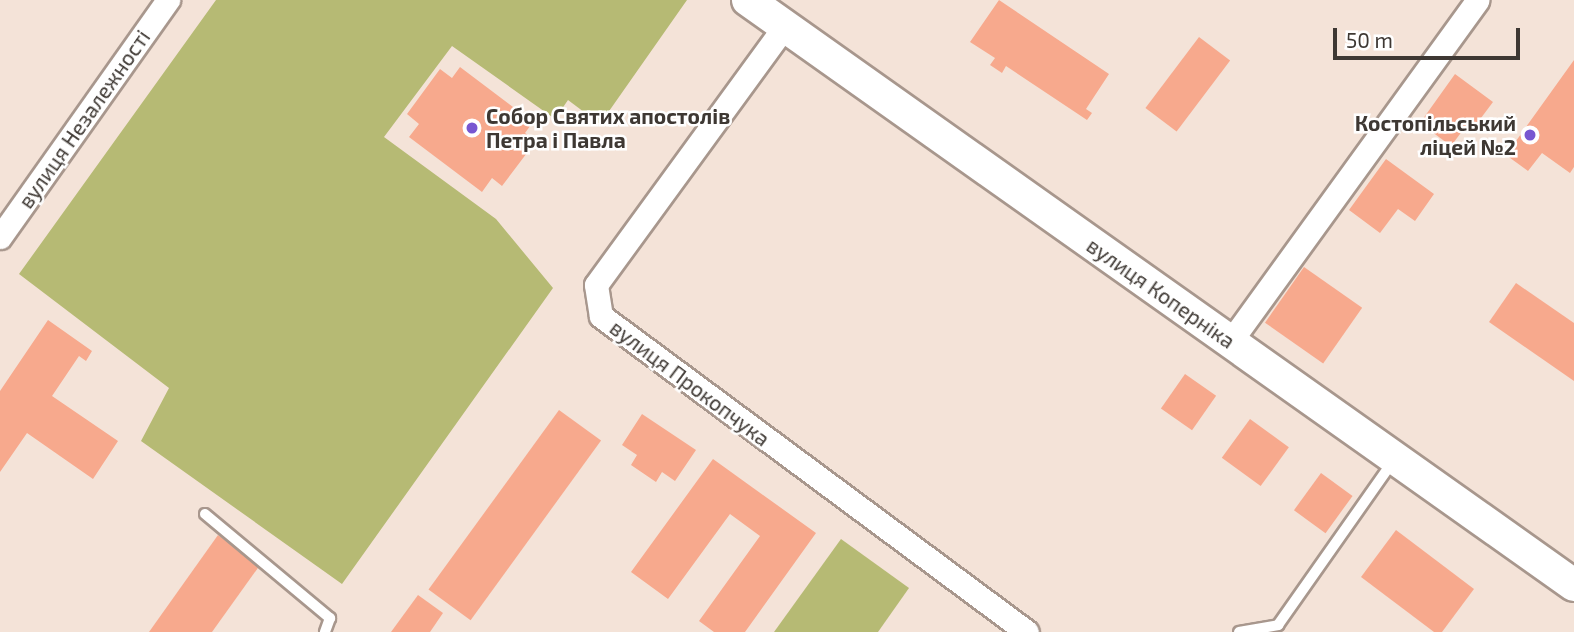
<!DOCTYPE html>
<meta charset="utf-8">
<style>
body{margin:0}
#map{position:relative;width:1574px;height:632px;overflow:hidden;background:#f4e3d8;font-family:"Exo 2",sans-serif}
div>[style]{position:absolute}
.green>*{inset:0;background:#b6ba74}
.building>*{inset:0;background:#f7a98d;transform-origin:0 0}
.roads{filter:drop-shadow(2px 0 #a8978d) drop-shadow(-2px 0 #a8978d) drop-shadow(0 2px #a8978d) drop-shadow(0 -2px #a8978d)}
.lane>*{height:10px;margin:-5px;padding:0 5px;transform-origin:5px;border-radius:5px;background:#fff}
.street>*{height:23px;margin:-11.5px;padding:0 11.5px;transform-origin:11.5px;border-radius:11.5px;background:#fff}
.secondary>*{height:32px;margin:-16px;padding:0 16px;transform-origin:16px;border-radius:16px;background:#fff}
.dots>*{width:19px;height:19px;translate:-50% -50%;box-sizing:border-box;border:4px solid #fff;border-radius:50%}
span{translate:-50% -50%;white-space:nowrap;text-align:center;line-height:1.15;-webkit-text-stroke:5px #fff;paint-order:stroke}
.poi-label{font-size:21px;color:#3e3833;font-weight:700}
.left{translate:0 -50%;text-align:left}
.right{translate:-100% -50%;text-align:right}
.street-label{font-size:21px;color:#3e3833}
.scale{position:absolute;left:1333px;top:28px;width:187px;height:32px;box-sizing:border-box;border:4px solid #3e3833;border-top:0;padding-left:9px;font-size:21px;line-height:24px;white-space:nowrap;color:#3e3833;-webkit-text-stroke:5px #fff;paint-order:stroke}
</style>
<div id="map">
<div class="green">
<i style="clip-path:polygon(216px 0,687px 0,600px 124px,568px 100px,555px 119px,452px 46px,384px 137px,496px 219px,553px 288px,342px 584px,141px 441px,169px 388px,19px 274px)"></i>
<i style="clip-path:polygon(841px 539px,909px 588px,878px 632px,774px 632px)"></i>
</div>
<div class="building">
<i style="clip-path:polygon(999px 0,1109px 74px,1086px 109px,1092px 113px,1087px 120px,1006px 66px,1002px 73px,990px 65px,995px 58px,970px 42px)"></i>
<i style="left:1199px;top:37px;width:39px;height:89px;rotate:37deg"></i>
<i style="clip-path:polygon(1574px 60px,1574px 167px,1570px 173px,1542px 153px,1528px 171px,1506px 155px)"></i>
<i style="clip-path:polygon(460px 67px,533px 122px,525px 133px,536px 141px,502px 186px,492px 178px,482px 192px,409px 137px,419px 124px,407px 114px,440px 69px,452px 78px)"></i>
<i style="clip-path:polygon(1455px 74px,1493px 102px,1475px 126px,1469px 122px,1451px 146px,1420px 123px)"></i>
<i style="clip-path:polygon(1386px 159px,1434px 194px,1415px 221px,1398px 209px,1380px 233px,1349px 210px)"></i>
<i style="left:1304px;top:267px;width:71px;height:68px;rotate:35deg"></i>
<i style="clip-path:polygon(1516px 283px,1574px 323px,1574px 381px,1489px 322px)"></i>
<i style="clip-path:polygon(48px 320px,92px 351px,86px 361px,79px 356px,52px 396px,118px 441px,93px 479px,27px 433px,0 472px,0 391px)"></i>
<i style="left:1185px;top:374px;width:38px;height:42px;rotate:35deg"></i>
<i style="left:559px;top:410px;width:52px;height:222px;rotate:36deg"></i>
<i style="clip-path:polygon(642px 414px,696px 450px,675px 481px,662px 472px,656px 482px,631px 465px,637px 455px,622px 445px)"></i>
<i style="left:1250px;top:419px;width:48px;height:48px;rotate:36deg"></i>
<i style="clip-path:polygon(713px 459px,816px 533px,745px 632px,714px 632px,699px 621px,760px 536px,730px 514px,668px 599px,631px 572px)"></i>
<i style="left:1321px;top:473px;width:39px;height:46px;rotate:36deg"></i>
<i style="clip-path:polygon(1396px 530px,1474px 589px,1442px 632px,1434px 632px,1361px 577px)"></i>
<i style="clip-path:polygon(218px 535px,260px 565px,212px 632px,149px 632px)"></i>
<i style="clip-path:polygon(418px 595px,443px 613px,430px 632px,391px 632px)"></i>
</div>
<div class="roads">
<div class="lane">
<i style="left:205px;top:514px;width:163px;rotate:39.8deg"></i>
<i style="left:330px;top:618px;width:15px;rotate:110deg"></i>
<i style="left:1239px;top:632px;width:40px;rotate:-10deg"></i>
<i style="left:1278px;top:625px;width:202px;rotate:-54.9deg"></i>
</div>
<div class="street">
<i style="left:784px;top:27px;width:319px;rotate:126.1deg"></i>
<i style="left:596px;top:285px;width:31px;rotate:81deg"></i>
<i style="left:601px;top:316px;width:530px;rotate:36.57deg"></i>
<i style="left:0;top:237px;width:291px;rotate:-54.7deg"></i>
<i style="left:1230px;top:342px;width:422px;rotate:-54.1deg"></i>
</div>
<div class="secondary">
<i style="left:748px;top:0;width:1012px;rotate:35.31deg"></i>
</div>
</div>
<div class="dots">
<i style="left:472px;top:128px;background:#7857d1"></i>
<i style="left:1530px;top:135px;background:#7857d1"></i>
</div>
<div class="poi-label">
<span class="left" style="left:486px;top:128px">Собор Святих апостолів<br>Петра і Павла</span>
<span class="right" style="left:1516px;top:135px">Костопільський<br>ліцей №2</span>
</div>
<div class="street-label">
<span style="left:84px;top:119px;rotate:-55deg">вулиця Незалежності</span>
<span style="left:1161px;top:293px;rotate:35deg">вулиця Коперніка</span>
<span style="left:690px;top:383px;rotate:37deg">вулиця Прокопчука</span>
</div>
<div class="scale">50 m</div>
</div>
